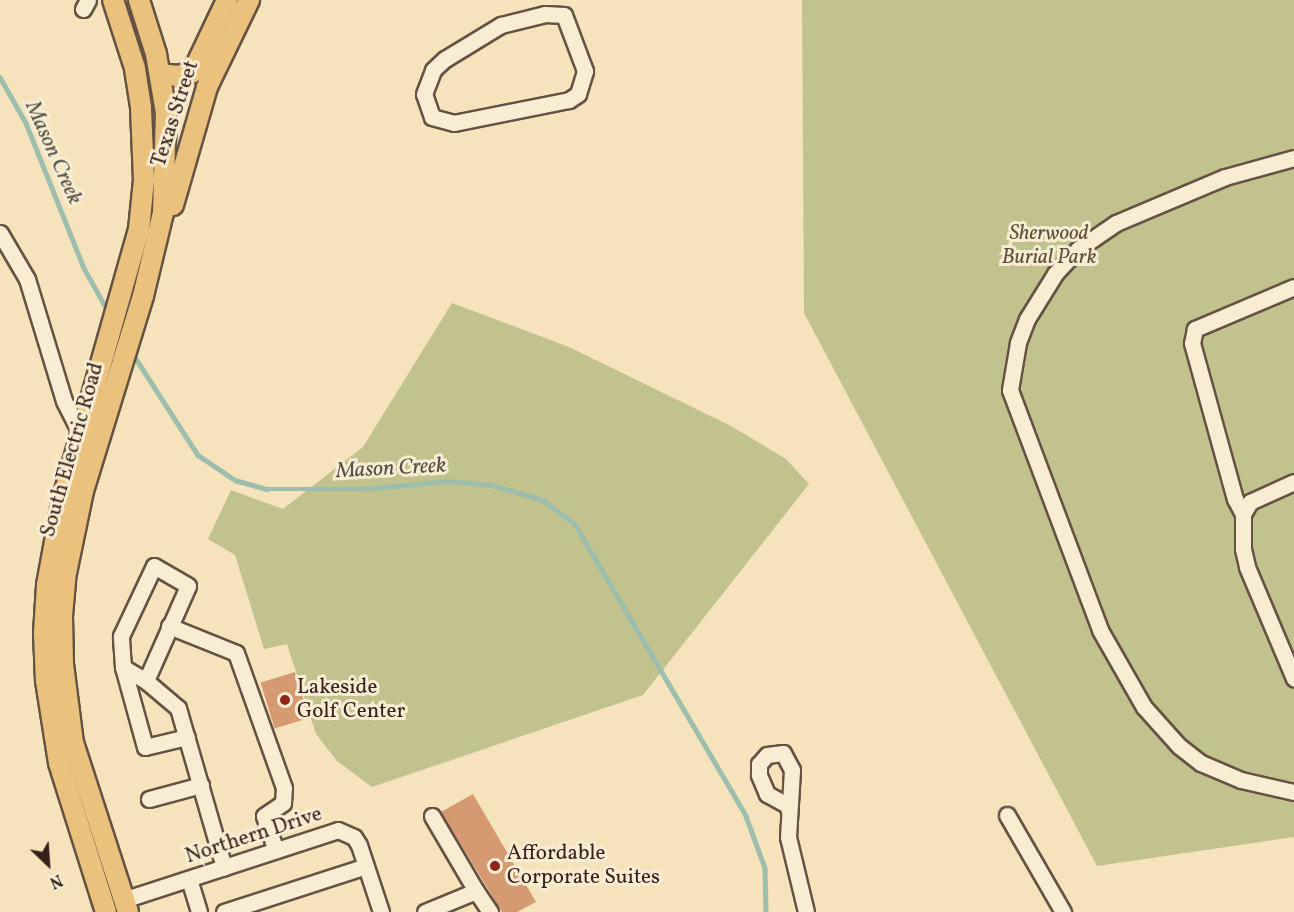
<!DOCTYPE html>
<style>
body{margin:0}
#map{position:relative;width:1294px;height:912px;overflow:hidden;background:#f5e3bc;font-family:Vollkorn,serif}
div>[style]{position:absolute}
.green>*{inset:0;background:#c1c28d}
.stream>*{height:4.5px;margin:-2.25px;padding:0 2.25px;transform-origin:2.25px;border-radius:2.25px;background:#9dbeac}
.building>*{inset:0;background:#d69a72;transform-origin:0 0}
.roads{filter:drop-shadow(2px 0 #655242) drop-shadow(-2px 0 #655242) drop-shadow(0 2px #655242) drop-shadow(0 -2px #655242)}
.minor>*{height:15px;margin:-7.5px;padding:0 7.5px;transform-origin:7.5px;border-radius:7.5px;background:#f8edd3}
.major>*{height:20px;margin:-10px;padding:0 10px;transform-origin:10px;border-radius:10px;background:#eac27e}
.dots>*{width:16px;height:16px;translate:-50% -50%;box-sizing:border-box;border:3px solid #f8edd3;border-radius:50%}
span{translate:-50% -50%;white-space:nowrap;text-align:center;line-height:1.15;-webkit-text-stroke:6px #f8edd3;paint-order:stroke}
.street-label{font-size:21px;color:#352119}
.park-label{font-size:21px;color:#5f513c;font-style:italic}
.poi-label{font-size:21px;color:#352119}
.left{translate:0 -50%;text-align:left}
.water-label{font-size:22px;color:#545045;font-style:italic}
.north{position:absolute;left:18px;top:834px;width:60px;height:60px;-webkit-text-stroke:4px #f8edd3;paint-order:stroke;rotate:155deg;font-size:16px;font-weight:700;line-height:24px;text-align:center;color:#352119}
.north::after{content:'';display:block;margin:auto;width:21px;height:27px;background:#352119;clip-path:polygon(50% 0,100% 100%,50% 72%,0 100%)}
</style>
<div id="map">
<div class="green">
<i style="clip-path:polygon(802px 0,1294px 0,1294px 837px,1097px 866px,804px 313px)"></i>
<i style="clip-path:polygon(452px 303px,569px 347px,731px 426px,786px 459px,809px 484px,643px 695px,372px 787px,337px 761px,316px 734px,287px 644px,264px 649px,235px 555px,208px 539px,231px 490px,283px 509px,363px 447px)"></i>
</div>
<div class="stream">
<i style="left:0;top:77px;width:53px;rotate:60.5deg"></i>
<i style="left:26px;top:123px;width:156px;rotate:68.2deg"></i>
<i style="left:84px;top:268px;width:51px;rotate:60.9deg"></i>
<i style="left:131px;top:351px;width:124px;rotate:57.2deg"></i>
<i style="left:198px;top:455px;width:45px;rotate:34deg"></i>
<i style="left:235px;top:480px;width:33px;rotate:16deg"></i>
<i style="left:267px;top:489px;width:97px"></i>
<i style="left:364px;top:489px;width:83px;rotate:-5.5deg"></i>
<i style="left:447px;top:481px;width:45px;rotate:5.1deg"></i>
<i style="left:492px;top:485px;width:53px;rotate:16.4deg"></i>
<i style="left:543px;top:500px;width:40px;rotate:37deg"></i>
<i style="left:575px;top:524px;width:338px;rotate:59.6deg"></i>
<i style="left:746px;top:816px;width:55px;rotate:69.9deg"></i>
<i style="left:765px;top:868px;width:44px;rotate:88.7deg"></i>
</div>
<div class="building">
<i style="left:295px;top:672px;width:48px;height:36px;rotate:73deg"></i>
<i style="clip-path:polygon(473px 794px,536px 902px,517px 912px,502px 912px,441px 812px)"></i>
</div>
<div class="roads">
<div class="minor">
<i style="left:83px;top:9px;width:10px;rotate:-61deg"></i>
<i style="left:545px;top:14px;width:19px;rotate:3deg"></i>
<i style="left:564px;top:15px;width:60px;rotate:69.4deg"></i>
<i style="left:585px;top:71px;width:24px;rotate:107deg"></i>
<i style="left:578px;top:94px;width:11px;rotate:146deg"></i>
<i style="left:569px;top:100px;width:117px;rotate:168.7deg"></i>
<i style="left:454px;top:123px;width:23px;rotate:-165deg"></i>
<i style="left:432px;top:117px;width:24px;rotate:-109deg"></i>
<i style="left:424px;top:94px;width:26px;rotate:-69deg"></i>
<i style="left:433px;top:70px;width:16px;rotate:-43deg"></i>
<i style="left:445px;top:59px;width:66px;rotate:-31.3deg"></i>
<i style="left:501px;top:25px;width:45px;rotate:-14deg"></i>
<i style="left:1294px;top:158px;width:72px;rotate:164.6deg"></i>
<i style="left:1225px;top:177px;width:118px;rotate:157.1deg"></i>
<i style="left:1116px;top:223px;width:46px;rotate:145.6deg"></i>
<i style="left:1078px;top:249px;width:34px;rotate:133deg"></i>
<i style="left:1055px;top:274px;width:53px;rotate:121.9deg"></i>
<i style="left:1027px;top:319px;width:26px;rotate:111deg"></i>
<i style="left:1018px;top:343px;width:48px;rotate:99.7deg"></i>
<i style="left:1010px;top:390px;width:256px;rotate:69.4deg"></i>
<i style="left:1100px;top:630px;width:89px;rotate:60.3deg"></i>
<i style="left:1144px;top:707px;width:52px;rotate:48.1deg"></i>
<i style="left:1179px;top:746px;width:28px;rotate:38deg"></i>
<i style="left:1201px;top:763px;width:43px;rotate:23deg"></i>
<i style="left:1241px;top:780px;width:54px;rotate:12.8deg"></i>
<i style="left:0;top:233px;width:53px;rotate:59.6deg"></i>
<i style="left:27px;top:279px;width:127px;rotate:73.1deg"></i>
<i style="left:64px;top:401px;width:33px;rotate:63deg"></i>
<i style="left:1294px;top:287px;width:108px;rotate:157deg"></i>
<i style="left:1195px;top:329px;width:14px;rotate:102deg"></i>
<i style="left:1192px;top:343px;width:162px;rotate:74.6deg"></i>
<i style="left:1235px;top:499px;width:17px;rotate:62deg"></i>
<i style="left:1243px;top:514px;width:35px;rotate:90deg"></i>
<i style="left:1243px;top:549px;width:18px;rotate:77deg"></i>
<i style="left:1247px;top:567px;width:121px;rotate:67.1deg"></i>
<i style="left:1243px;top:514px;width:14px;rotate:-60deg"></i>
<i style="left:1250px;top:502px;width:48px;rotate:-24.4deg"></i>
<i style="left:169px;top:626px;width:72px;rotate:21.9deg"></i>
<i style="left:236px;top:653px;width:143px;rotate:70.4deg"></i>
<i style="left:284px;top:788px;width:15px;rotate:94deg"></i>
<i style="left:283px;top:803px;width:23px;rotate:146deg"></i>
<i style="left:264px;top:816px;width:36px;rotate:71deg"></i>
<i style="left:123px;top:667px;width:83px;rotate:74.6deg"></i>
<i style="left:145px;top:747px;width:43px;rotate:-13.4deg"></i>
<i style="left:146px;top:681px;width:27px;rotate:-149deg"></i>
<i style="left:123px;top:667px;width:31px;rotate:-94deg"></i>
<i style="left:121px;top:636px;width:77px;rotate:-64.8deg"></i>
<i style="left:154px;top:566px;width:39px;rotate:30deg"></i>
<i style="left:188px;top:586px;width:104px;rotate:113.9deg"></i>
<i style="left:146px;top:681px;width:42px;rotate:40.2deg"></i>
<i style="left:178px;top:708px;width:166px;rotate:73.9deg"></i>
<i style="left:149px;top:799px;width:54px;rotate:-15.1deg"></i>
<i style="left:789px;top:811px;width:6px;rotate:-108deg"></i>
<i style="left:787px;top:805px;width:23px;rotate:-151deg"></i>
<i style="left:767px;top:794px;width:21px;rotate:-113deg"></i>
<i style="left:759px;top:775px;width:11px;rotate:-90deg"></i>
<i style="left:759px;top:764px;width:12px;rotate:-48deg"></i>
<i style="left:767px;top:755px;width:16px;rotate:-7deg"></i>
<i style="left:783px;top:753px;width:19px;rotate:62deg"></i>
<i style="left:792px;top:770px;width:67px;rotate:93.4deg"></i>
<i style="left:788px;top:837px;width:77px;rotate:76.5deg"></i>
<i style="left:1007px;top:815px;width:112px;rotate:60deg"></i>
<i style="left:189px;top:879px;width:34px;rotate:73deg"></i>
<i style="left:476px;top:891px;width:25px;rotate:56deg"></i>
<i style="left:123px;top:900px;width:226px;rotate:-18deg"></i>
<i style="left:338px;top:830px;width:17px;rotate:24deg"></i>
<i style="left:354px;top:837px;width:9px;rotate:58deg"></i>
<i style="left:359px;top:845px;width:71px;rotate:71.8deg"></i>
<i style="left:224px;top:912px;width:149px;rotate:-17.9deg"></i>
<i style="left:425px;top:912px;width:55px;rotate:-22.4deg"></i>
<i style="left:476px;top:891px;width:87px;rotate:-120.4deg"></i>
</div>
<div class="major">
<i style="left:160px;top:74px;width:18px;rotate:6deg"></i>
<i style="left:178px;top:76px;width:16px;rotate:-15deg"></i>
<i style="left:193px;top:72px;width:80px;rotate:-64.7deg"></i>
<i style="left:173px;top:205px;width:123px;rotate:-73.9deg"></i>
<i style="left:207px;top:87px;width:97px;rotate:-64.2deg"></i>
<i style="left:106px;top:912px;width:156px;rotate:-107.5deg"></i>
<i style="left:59px;top:763px;width:83px;rotate:-99deg"></i>
<i style="left:46px;top:681px;width:48px;rotate:-92.4deg"></i>
<i style="left:44px;top:633px;width:48px;rotate:-86.4deg"></i>
<i style="left:47px;top:585px;width:88px;rotate:-79.6deg"></i>
<i style="left:63px;top:498px;width:280px;rotate:-74.2deg"></i>
<i style="left:139px;top:229px;width:49px;rotate:-84.2deg"></i>
<i style="left:144px;top:180px;width:73px;rotate:-92.4deg"></i>
<i style="left:141px;top:107px;width:39px;rotate:-99deg"></i>
<i style="left:135px;top:68px;width:71px;rotate:-107.9deg"></i>
<i style="left:128px;top:912px;width:178px;rotate:-108deg"></i>
<i style="left:73px;top:743px;width:80px;rotate:-97.2deg"></i>
<i style="left:63px;top:664px;width:48px;rotate:-91.2deg"></i>
<i style="left:62px;top:616px;width:38px;rotate:-85deg"></i>
<i style="left:65px;top:578px;width:89px;rotate:-78.3deg"></i>
<i style="left:83px;top:491px;width:204px;rotate:-72.9deg"></i>
<i style="left:143px;top:296px;width:85px;rotate:-76.5deg"></i>
<i style="left:163px;top:213px;width:100px;rotate:-88.3deg"></i>
<i style="left:166px;top:113px;width:60px;rotate:-99.6deg"></i>
<i style="left:156px;top:54px;width:57px;rotate:-107.5deg"></i>
</div>
</div>
<div class="dots">
<i style="left:285px;top:700px;background:#8f2418"></i>
<i style="left:495px;top:866px;background:#8f2418"></i>
</div>
<div class="street-label">
<span style="left:176px;top:114px;rotate:-72deg">Texas Street</span>
<span style="left:73px;top:450px;rotate:-74deg">South Electric Road</span>
<span style="left:254px;top:836px;rotate:-18deg">Northern Drive</span>
</div>
<div class="park-label">
<span style="left:1049px;top:246px">Sherwood<br>Burial Park</span>
</div>
<div class="poi-label">
<span class="left" style="left:297px;top:700px">Lakeside<br>Golf Center</span>
<span class="left" style="left:507px;top:866px">Affordable<br>Corporate Suites</span>
</div>
<div class="water-label">
<span style="left:53px;top:153px;rotate:66deg">Mason Creek</span>
<span style="left:391px;top:469px;rotate:-3deg">Mason Creek</span>
</div>
<div class="north">N</div>
</div>
